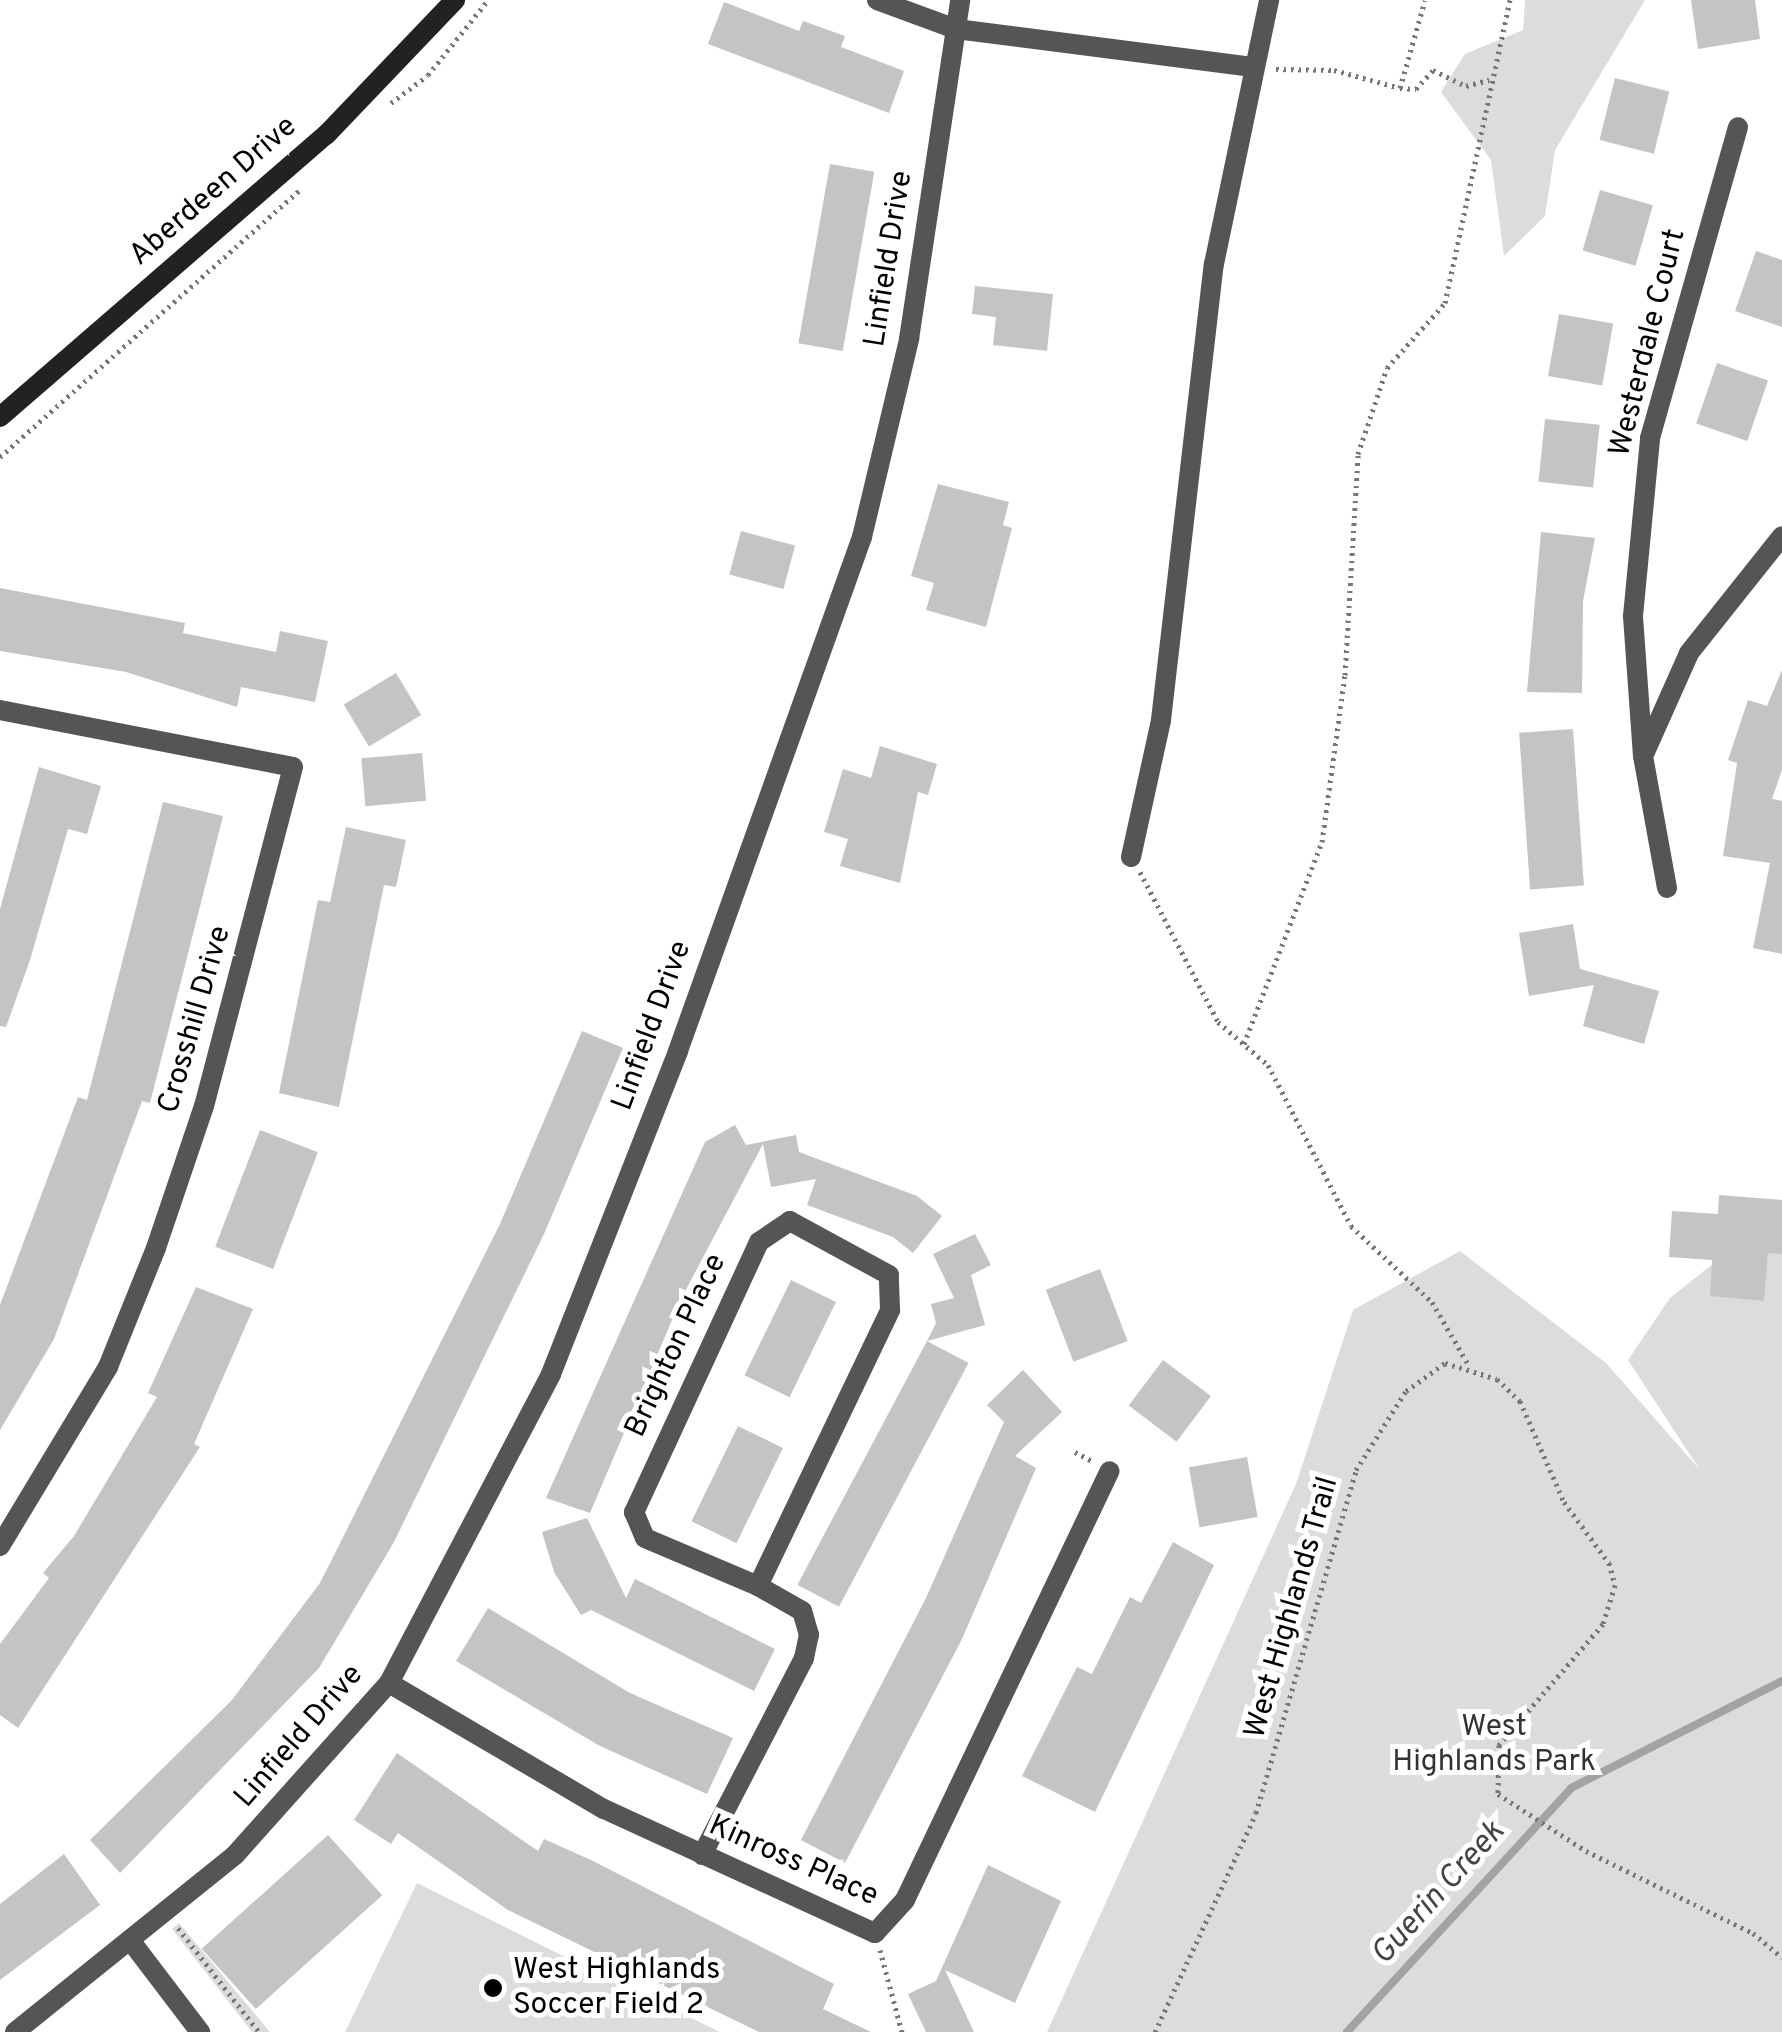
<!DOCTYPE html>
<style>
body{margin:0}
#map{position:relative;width:1782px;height:2032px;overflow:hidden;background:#fff;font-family:Overpass,sans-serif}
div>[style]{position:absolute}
.green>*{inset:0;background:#dcdcdc}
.stream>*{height:8px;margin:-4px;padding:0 4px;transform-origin:4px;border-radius:4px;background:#a3a3a3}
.building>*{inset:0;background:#c4c4c4;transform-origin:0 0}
.path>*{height:5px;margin-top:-2.5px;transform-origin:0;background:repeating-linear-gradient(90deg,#777 0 2.5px,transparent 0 7.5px)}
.street>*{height:20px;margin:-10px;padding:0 10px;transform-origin:10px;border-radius:10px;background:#555}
.secondary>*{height:20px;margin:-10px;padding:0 10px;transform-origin:10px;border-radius:10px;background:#222}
.dots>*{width:28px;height:28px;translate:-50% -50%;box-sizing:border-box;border:5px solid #fff;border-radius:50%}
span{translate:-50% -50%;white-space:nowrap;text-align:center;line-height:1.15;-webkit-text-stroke:10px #fff;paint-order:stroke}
.street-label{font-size:30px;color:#000}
.park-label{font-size:30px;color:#333}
.poi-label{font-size:30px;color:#000}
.left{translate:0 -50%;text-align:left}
.water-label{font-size:32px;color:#444;font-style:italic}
</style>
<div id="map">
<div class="green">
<i style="clip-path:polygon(1525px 0,1645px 0,1555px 150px,1545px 216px,1504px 256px,1491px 160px,1441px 92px,1465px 54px,1523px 30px)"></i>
<i style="clip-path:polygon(1782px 1209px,1782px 2032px,1047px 2032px,1296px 1484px,1353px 1310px,1460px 1251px,1606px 1363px,1700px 1470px,1628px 1360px,1670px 1298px)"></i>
<i style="clip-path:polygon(417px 1883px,551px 1950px,720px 2032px,345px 2032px)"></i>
<i style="clip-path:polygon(179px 1923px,270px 2032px,252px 2032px,172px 1929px)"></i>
</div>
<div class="stream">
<i style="left:1347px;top:2032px;width:331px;rotate:-47.4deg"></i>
<i style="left:1571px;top:1788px;width:237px;rotate:-26.9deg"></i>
</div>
<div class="building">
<i style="clip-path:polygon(1691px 0,1755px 0,1760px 39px,1698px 49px)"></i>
<i style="clip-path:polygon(724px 2px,799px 31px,803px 21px,845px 36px,841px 47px,904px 71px,889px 113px,708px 44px)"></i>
<i style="left:1615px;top:78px;width:56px;height:64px;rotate:14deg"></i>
<i style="left:830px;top:164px;width:45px;height:182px;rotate:10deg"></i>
<i style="left:1600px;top:190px;width:55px;height:63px;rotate:16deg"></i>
<i style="clip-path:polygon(1756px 251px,1782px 260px,1782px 327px,1735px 311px)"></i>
<i style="clip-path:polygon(975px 286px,1053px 294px,1047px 351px,993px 345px,996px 317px,972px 314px)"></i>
<i style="left:1559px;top:314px;width:55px;height:63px;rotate:10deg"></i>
<i style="left:1717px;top:363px;width:54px;height:64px;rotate:19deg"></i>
<i style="left:1545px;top:419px;width:55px;height:63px;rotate:6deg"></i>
<i style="clip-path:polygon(938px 484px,1009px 502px,1003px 525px,1012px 528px,986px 627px,926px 610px,934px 583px,911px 576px)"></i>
<i style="left:741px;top:531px;width:56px;height:45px;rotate:15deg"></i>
<i style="clip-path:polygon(1541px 532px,1595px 538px,1583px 601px,1582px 693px,1527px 692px)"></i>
<i style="clip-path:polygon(0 588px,185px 623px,183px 633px,276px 652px,280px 631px,328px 641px,315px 702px,241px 687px,237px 707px,126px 672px,0 651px)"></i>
<i style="clip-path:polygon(1782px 670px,1782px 770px,1772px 799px,1782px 801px,1782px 954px,1753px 948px,1770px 863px,1723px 856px,1737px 763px,1728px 760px,1748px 700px,1767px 706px)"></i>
<i style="left:396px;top:673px;width:49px;height:61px;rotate:59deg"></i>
<i style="left:1573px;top:729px;width:157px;height:54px;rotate:86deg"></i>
<i style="clip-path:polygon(880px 746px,937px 764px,928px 795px,918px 792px,900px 883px,840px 866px,848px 839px,824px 832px,843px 769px,871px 778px)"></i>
<i style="left:422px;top:753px;width:48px;height:61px;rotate:85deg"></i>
<i style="clip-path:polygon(39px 767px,101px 786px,87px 834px,68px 829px,30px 960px,6px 1027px,0 1026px,0 909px)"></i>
<i style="clip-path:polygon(163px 802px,223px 816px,150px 1103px,142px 1101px,54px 1339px,0 1430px,0 1305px,78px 1097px,87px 1100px)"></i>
<i style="clip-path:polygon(346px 827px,406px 840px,396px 887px,384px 885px,339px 1107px,279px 1093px,318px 900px,330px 902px)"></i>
<i style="clip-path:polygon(1573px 924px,1580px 969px,1659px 991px,1644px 1044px,1583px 1026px,1594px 985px,1529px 996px,1519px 933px)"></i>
<i style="clip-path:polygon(582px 1031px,623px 1048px,544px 1234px,394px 1542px,319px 1668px,120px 1873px,90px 1840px,232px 1700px,320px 1583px,500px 1224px)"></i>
<i style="clip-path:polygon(735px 1125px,746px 1145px,796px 1135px,799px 1152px,917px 1196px,942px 1216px,913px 1253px,893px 1237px,807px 1205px,816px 1179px,771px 1187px,763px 1144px,681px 1299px,590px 1513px,546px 1498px,705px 1142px)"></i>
<i style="left:260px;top:1130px;width:62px;height:125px;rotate:21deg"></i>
<i style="clip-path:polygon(1719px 1195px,1782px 1200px,1782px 1254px,1768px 1253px,1764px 1301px,1710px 1296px,1712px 1260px,1669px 1257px,1672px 1211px,1718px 1214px)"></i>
<i style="clip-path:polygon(975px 1234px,991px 1265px,971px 1275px,985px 1325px,927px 1341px,936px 1323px,931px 1304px,954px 1298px,933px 1254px)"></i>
<i style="left:1100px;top:1269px;width:77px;height:58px;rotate:69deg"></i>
<i style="left:791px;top:1280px;width:50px;height:106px;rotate:26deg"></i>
<i style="clip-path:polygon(196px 1287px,253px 1309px,194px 1444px,200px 1447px,18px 1728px,0 1715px,0 1644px,49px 1578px,43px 1573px,74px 1536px,157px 1397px,148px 1393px)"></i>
<i style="left:927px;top:1341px;width:47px;height:276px;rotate:28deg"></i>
<i style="left:1163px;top:1360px;width:60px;height:57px;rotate:37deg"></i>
<i style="clip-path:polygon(1023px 1370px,1062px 1412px,1015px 1456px,1036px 1468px,962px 1639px,845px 1863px,801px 1840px,926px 1598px,1004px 1422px,987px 1405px)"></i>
<i style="left:738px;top:1426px;width:50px;height:106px;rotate:26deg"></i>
<i style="left:1247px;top:1457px;width:61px;height:59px;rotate:80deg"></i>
<i style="clip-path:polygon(587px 1518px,626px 1598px,635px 1579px,775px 1649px,754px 1691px,591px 1610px,581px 1615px,554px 1572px,542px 1532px)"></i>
<i style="clip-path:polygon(1173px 1542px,1214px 1565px,1095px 1812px,1022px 1776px,1077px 1667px,1092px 1674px,1130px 1597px,1141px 1603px)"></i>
<i style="clip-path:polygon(488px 1608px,630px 1693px,733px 1738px,707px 1794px,600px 1746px,456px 1661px)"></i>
<i style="clip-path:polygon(397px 1753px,538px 1851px,544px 1839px,591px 1860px,834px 1984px,823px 2009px,871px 2032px,759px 2032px,508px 1910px,398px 1833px,391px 1844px,354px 1820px)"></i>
<i style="left:328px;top:1835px;width:81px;height:170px;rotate:48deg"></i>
<i style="clip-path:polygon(64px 1854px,100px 1905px,0 1980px,0 1904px)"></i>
<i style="clip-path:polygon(988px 1865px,1061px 1901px,1015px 2003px,945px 1970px,974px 2032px,926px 2032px,908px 1994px,936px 1981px)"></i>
</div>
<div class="path">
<i style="left:1276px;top:69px;width:58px;rotate:1deg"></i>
<i style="left:1334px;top:70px;width:68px;rotate:15.3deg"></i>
<i style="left:1400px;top:88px;width:91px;rotate:-74.1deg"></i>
<i style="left:1400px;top:88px;width:16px;rotate:4deg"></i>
<i style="left:1416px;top:89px;width:25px;rotate:-48deg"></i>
<i style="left:1433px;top:70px;width:37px;rotate:26deg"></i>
<i style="left:1466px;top:86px;width:24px;rotate:-15deg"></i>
<i style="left:391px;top:103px;width:46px;rotate:-37.1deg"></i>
<i style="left:428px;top:75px;width:96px;rotate:-51.3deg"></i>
<i style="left:0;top:457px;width:402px;rotate:-41.7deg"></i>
<i style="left:1140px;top:872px;width:169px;rotate:62.5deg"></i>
<i style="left:1218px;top:1022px;width:66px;rotate:40.7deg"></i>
<i style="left:1268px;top:1065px;width:181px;rotate:62.7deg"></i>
<i style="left:1351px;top:1226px;width:111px;rotate:43.2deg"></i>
<i style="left:1432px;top:1302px;width:72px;rotate:59.9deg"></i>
<i style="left:1244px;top:1044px;width:217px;rotate:-68.9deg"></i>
<i style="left:1322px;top:842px;width:169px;rotate:-82.2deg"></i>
<i style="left:1345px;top:675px;width:221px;rotate:-86.6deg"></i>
<i style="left:1358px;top:454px;width:91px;rotate:-71.4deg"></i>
<i style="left:1387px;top:368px;width:87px;rotate:-48.3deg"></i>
<i style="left:1445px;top:303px;width:310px;rotate:-77.9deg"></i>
<i style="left:1075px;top:1452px;width:21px;rotate:28deg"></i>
<i style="left:178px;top:1928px;width:132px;rotate:52.1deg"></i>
<i style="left:880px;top:1950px;width:85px;rotate:75deg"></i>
<i style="left:1155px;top:2032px;width:241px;rotate:-65.2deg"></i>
<i style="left:1256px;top:1813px;width:357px;rotate:-73.7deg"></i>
<i style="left:1356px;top:1470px;width:93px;rotate:-57.7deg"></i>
<i style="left:1406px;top:1391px;width:48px;rotate:-35.7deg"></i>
<i style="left:1445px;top:1363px;width:54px;rotate:17.1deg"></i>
<i style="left:1497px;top:1379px;width:32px;rotate:44deg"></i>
<i style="left:1520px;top:1401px;width:110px;rotate:66.5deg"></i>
<i style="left:1564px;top:1502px;width:76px;rotate:53.6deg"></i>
<i style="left:1609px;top:1563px;width:23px;rotate:75deg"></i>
<i style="left:1615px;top:1585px;width:41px;rotate:107.1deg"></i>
<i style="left:1603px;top:1624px;width:160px;rotate:130.7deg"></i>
<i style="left:1499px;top:1745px;width:49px;rotate:91.2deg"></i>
<i style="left:1498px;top:1794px;width:105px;rotate:32.9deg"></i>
<i style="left:1586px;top:1851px;width:186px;rotate:26.2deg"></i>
<i style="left:1753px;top:1933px;width:38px;rotate:40deg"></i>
</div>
<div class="street">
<i style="left:877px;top:0;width:84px;rotate:20.2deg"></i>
<i style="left:956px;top:29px;width:299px;rotate:7.3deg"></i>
<i style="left:0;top:710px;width:298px;rotate:11deg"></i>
<i style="left:293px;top:767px;width:350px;rotate:104.7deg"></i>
<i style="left:204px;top:1106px;width:150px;rotate:108.7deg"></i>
<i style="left:156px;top:1248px;width:128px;rotate:112deg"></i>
<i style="left:108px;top:1367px;width:209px;rotate:121.1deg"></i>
<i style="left:1645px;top:752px;width:108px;rotate:-66deg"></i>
<i style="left:1689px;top:653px;width:149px;rotate:-51.5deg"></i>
<i style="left:1131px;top:857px;width:140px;rotate:-77.6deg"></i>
<i style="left:1161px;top:720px;width:459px;rotate:-83.4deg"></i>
<i style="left:1214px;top:264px;width:270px;rotate:-78.2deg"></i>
<i style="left:1667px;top:888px;width:134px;rotate:-100.3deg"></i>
<i style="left:1643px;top:756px;width:140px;rotate:-94.1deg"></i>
<i style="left:1633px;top:616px;width:179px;rotate:-84.5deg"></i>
<i style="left:1650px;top:438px;width:323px;rotate:-74.2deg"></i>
<i style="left:389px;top:1683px;width:249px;rotate:30.4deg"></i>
<i style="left:604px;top:1809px;width:298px;rotate:24.6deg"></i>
<i style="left:875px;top:1933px;width:45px;rotate:-47.7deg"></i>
<i style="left:905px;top:1900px;width:475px;rotate:-64.5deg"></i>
<i style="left:702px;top:1855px;width:222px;rotate:-62.6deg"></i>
<i style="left:804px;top:1658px;width:24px;rotate:-78deg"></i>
<i style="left:809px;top:1635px;width:25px;rotate:-106deg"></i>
<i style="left:802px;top:1611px;width:51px;rotate:-150.4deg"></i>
<i style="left:758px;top:1586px;width:306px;rotate:-64.4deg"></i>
<i style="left:890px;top:1310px;width:35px;rotate:-92deg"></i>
<i style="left:889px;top:1275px;width:113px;rotate:-151.4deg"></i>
<i style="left:790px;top:1221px;width:37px;rotate:146deg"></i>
<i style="left:759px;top:1242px;width:298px;rotate:114.8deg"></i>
<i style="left:634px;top:1512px;width:28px;rotate:67deg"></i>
<i style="left:645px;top:1538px;width:123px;rotate:23deg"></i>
<i style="left:130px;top:1940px;width:116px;rotate:52.7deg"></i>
<i style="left:15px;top:2032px;width:282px;rotate:-38.8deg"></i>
<i style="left:235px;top:1855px;width:231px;rotate:-48.2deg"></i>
<i style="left:389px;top:1683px;width:349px;rotate:-62.3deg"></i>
<i style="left:551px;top:1374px;width:347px;rotate:-68.5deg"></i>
<i style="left:678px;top:1051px;width:546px;rotate:-70.3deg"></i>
<i style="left:862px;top:537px;width:204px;rotate:-76.6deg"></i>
<i style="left:909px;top:339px;width:343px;rotate:-81.4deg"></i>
</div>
<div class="secondary">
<i style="left:0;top:417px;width:431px;rotate:-40.9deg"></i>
<i style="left:326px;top:135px;width:187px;rotate:-46.3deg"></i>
</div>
<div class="dots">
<i style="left:493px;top:1988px;background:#000"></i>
</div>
<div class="street-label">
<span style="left:214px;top:192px;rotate:-41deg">Aberdeen Drive</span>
<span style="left:890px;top:259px;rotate:-81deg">Linfield Drive</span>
<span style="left:1649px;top:343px;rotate:-76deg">Westerdale Court</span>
<span style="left:196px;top:1020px;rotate:-74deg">Crosshill Drive</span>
<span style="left:653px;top:1026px;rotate:-70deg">Linfield Drive</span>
<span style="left:677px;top:1346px;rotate:-65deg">Brighton Place</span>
<span style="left:1293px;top:1608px;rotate:-74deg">West Highlands Trail</span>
<span style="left:300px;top:1737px;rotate:-49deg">Linfield Drive</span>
<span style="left:793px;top:1862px;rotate:24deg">Kinross Place</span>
</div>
<div class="park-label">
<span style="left:1494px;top:1745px">West<br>Highlands Park</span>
</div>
<div class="poi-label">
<span class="left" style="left:513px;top:1988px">West Highlands<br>Soccer Field 2</span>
</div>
<div class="water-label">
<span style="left:1439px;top:1894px;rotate:-48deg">Guerin Creek</span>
</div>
</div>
